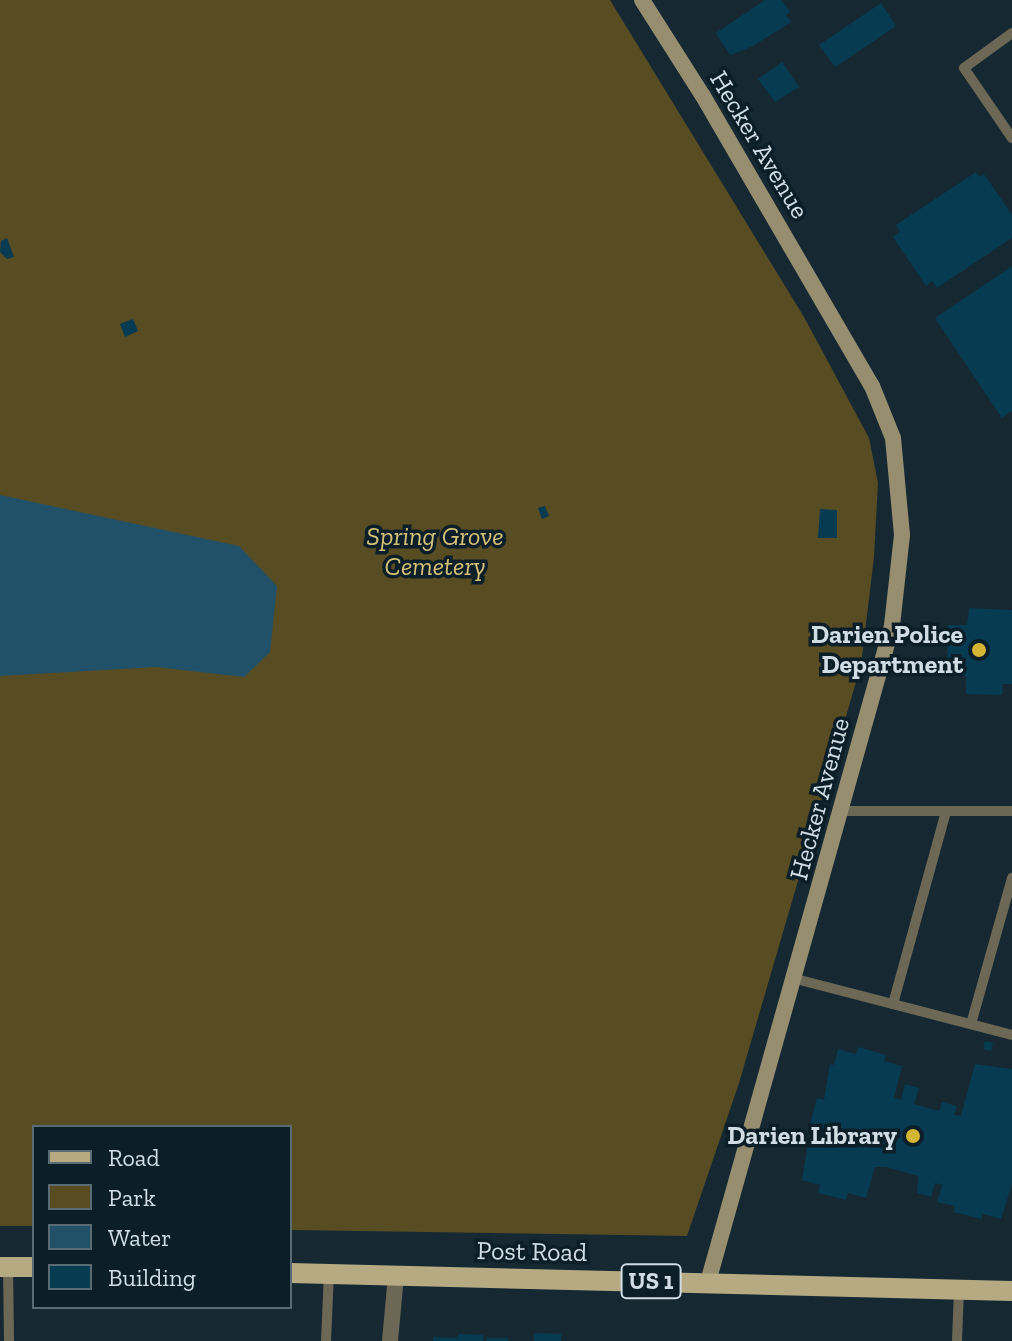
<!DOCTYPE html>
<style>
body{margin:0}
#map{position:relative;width:1012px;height:1341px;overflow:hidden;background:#162933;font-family:"Zilla Slab",serif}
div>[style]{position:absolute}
.green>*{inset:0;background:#584c22}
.water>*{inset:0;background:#215169}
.building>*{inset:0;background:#063b52}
.lane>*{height:10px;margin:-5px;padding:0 5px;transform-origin:5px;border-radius:5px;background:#6d6855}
.street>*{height:16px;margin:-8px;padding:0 8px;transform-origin:8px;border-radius:8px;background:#6d6855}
.secondary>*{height:16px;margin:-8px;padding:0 8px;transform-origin:8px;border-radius:8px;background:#968e6f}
.primary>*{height:20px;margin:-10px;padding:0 10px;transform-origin:10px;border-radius:10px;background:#b5aa82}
.dots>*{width:22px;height:22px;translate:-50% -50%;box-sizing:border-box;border:4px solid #0c1f29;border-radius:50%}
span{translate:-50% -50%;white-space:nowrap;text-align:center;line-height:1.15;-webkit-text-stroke:7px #0c1f29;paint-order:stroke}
.shield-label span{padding:2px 6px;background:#0c1f29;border:2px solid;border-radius:6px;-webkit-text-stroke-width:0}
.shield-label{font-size:24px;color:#d1dde4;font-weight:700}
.street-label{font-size:26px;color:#d1dde4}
.park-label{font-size:26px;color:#d5c177;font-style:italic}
.poi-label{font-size:26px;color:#d1dde4;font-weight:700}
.right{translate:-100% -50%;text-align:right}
.legend{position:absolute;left:32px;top:1125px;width:260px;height:184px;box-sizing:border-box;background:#0c1f29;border:2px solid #5b6b74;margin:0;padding:10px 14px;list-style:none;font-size:24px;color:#d1dde4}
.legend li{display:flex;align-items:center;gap:16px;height:40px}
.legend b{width:40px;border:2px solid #5b6b74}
</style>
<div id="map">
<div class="green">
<i style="clip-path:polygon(0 0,610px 0,804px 317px,869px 438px,878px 483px,874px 557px,861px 665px,739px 1083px,687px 1236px,290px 1230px,290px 1127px,34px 1127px,34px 1226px,0 1226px)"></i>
</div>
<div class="water">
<i style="clip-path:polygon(0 495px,239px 546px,277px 586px,270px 652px,244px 677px,156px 667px,0 676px)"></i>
</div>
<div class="building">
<i style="clip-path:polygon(765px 0,782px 0,790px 12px,786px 15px,791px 22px,751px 47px,730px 55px,716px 33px)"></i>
<i style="clip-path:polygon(881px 3px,896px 26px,835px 67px,819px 45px)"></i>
<i style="clip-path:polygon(782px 62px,799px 87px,775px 102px,758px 79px)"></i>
<i style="clip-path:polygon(976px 172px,979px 177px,984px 174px,1012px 215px,1012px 238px,937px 288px,932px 281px,926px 286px,893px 237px,900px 232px,896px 225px)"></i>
<i style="clip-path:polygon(7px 238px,14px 257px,7px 259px,0 252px,1px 241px)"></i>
<i style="clip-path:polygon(1012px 266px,1012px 411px,1002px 418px,935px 318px)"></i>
<i style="clip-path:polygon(133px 319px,138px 331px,125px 337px,120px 324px)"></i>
<i style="clip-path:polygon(545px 506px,549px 516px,542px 519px,538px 508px)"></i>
<i style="clip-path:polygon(820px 509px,837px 510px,837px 538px,818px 538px)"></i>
<i style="clip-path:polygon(969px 608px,1012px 610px,1012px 684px,1003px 684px,1002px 695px,966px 694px,966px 676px,947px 675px,948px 625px,967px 625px)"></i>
<i style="clip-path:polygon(985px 1041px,993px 1043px,991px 1051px,983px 1049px)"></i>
<i style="clip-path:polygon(858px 1047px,886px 1055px,884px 1061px,902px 1066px,894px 1098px,901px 1100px,905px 1084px,919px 1088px,914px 1104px,939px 1111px,942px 1102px,957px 1106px,954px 1115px,961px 1116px,975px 1064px,1012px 1069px,1012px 1184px,1001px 1219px,983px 1214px,982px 1219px,954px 1212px,955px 1206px,937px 1202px,942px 1185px,935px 1183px,931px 1197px,917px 1193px,918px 1176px,886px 1167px,875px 1167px,866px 1198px,848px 1193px,846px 1200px,818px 1193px,820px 1185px,802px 1180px,808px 1143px,812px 1144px,816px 1129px,809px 1128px,817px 1098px,824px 1100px,830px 1064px,834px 1065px,838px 1049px,856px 1054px)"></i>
<i style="clip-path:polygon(534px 1333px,561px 1334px,561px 1341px,534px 1341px)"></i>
<i style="clip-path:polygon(458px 1334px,483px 1335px,483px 1341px,433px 1341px,433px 1337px,458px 1338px)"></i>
<i style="clip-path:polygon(486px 1338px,508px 1338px,508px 1341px,486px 1341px)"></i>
</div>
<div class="lane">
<i style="left:1012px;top:33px;width:59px;rotate:143.9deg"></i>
<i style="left:964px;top:68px;width:85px;rotate:55.6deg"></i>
<i style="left:841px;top:811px;width:171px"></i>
<i style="left:796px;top:979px;width:223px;rotate:14.5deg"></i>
<i style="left:893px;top:1004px;width:200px;rotate:-74.6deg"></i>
<i style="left:971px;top:1024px;width:152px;rotate:-74.3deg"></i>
<i style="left:8px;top:1267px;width:74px;rotate:89.2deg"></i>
<i style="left:326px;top:1341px;width:68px;rotate:-87.5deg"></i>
<i style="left:957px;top:1341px;width:52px;rotate:-87.8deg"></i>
</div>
<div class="street">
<i style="left:390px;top:1341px;width:66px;rotate:-84.8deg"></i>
</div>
<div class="secondary">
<i style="left:642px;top:0;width:114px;rotate:57.6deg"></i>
<i style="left:703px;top:96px;width:336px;rotate:59.8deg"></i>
<i style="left:872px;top:386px;width:56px;rotate:68deg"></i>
<i style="left:893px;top:438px;width:97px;rotate:84.7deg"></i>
<i style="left:902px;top:535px;width:92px;rotate:96.3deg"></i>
<i style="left:892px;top:626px;width:681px;rotate:105.67deg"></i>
</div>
<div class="primary">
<i style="left:0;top:1267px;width:34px"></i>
<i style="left:290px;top:1273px;width:722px;rotate:1.43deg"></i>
</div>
<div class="dots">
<i style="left:979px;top:650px;background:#d5b535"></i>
<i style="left:913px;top:1136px;background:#d5b535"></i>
</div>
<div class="shield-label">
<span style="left:651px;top:1281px">US 1</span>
</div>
<div class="street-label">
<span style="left:759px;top:145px;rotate:59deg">Hecker Avenue</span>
<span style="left:820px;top:799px;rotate:-75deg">Hecker Avenue</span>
<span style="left:532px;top:1252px;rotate:1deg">Post Road</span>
</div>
<div class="park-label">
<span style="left:435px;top:552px">Spring Grove<br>Cemetery</span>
</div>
<div class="poi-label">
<span class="right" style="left:963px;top:650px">Darien Police<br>Department</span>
<span class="right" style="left:897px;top:1136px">Darien Library</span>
</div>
<ul class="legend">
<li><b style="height:10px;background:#b5aa82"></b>Road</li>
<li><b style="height:22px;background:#584c22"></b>Park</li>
<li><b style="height:22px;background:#215169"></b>Water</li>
<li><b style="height:22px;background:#063b52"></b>Building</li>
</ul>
</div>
